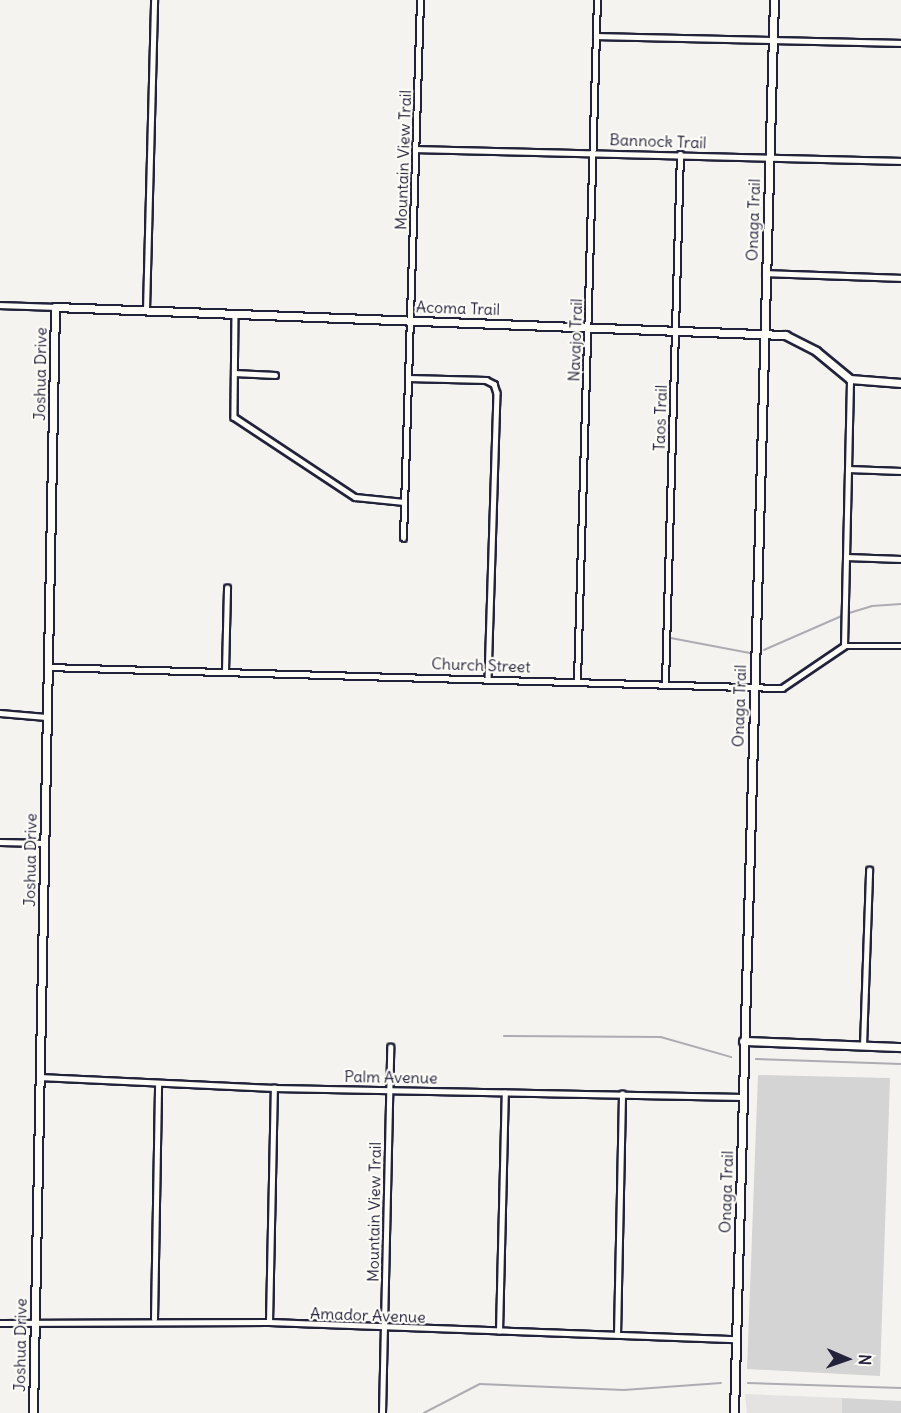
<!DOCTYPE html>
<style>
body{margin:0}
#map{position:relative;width:901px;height:1413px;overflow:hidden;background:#f4f3ef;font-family:Delius,sans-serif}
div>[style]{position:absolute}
.built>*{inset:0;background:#e4e3e2}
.green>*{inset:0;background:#d5d4d5}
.stream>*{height:1.5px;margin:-0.75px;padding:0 0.75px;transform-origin:0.75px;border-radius:0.75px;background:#acacb2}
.roads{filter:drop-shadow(2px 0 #22223b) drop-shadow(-2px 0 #22223b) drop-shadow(0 2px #22223b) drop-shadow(0 -2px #22223b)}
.street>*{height:4.5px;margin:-2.25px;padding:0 2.25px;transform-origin:2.25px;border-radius:2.25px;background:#fdfcf7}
.secondary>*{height:7px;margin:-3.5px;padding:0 3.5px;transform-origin:3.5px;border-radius:3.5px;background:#fdfcf7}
span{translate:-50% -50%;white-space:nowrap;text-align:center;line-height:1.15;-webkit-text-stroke:4.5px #fdfcf7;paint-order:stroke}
.street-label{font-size:16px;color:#22223b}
.north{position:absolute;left:817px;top:1329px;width:60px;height:60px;-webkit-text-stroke:4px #fdfcf7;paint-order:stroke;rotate:92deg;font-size:16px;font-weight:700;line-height:24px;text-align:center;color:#22223b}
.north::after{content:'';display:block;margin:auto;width:21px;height:27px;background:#22223b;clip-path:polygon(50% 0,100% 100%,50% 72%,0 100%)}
</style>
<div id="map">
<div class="built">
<i style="clip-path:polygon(745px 1394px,842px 1398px,842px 1413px,747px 1413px)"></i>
</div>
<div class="green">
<i style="clip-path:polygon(758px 1075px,890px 1078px,880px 1376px,747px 1369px)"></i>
<i style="clip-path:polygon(842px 1398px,901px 1401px,901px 1413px,842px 1413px)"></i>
</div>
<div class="stream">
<i style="left:846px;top:614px;width:27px;rotate:-17deg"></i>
<i style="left:872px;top:606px;width:29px;rotate:-4deg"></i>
<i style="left:671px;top:638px;width:80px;rotate:10.8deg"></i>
<i style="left:764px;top:650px;width:85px;rotate:-23.6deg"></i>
<i style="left:504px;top:1036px;width:157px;rotate:0.4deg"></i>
<i style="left:661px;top:1037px;width:73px;rotate:15.9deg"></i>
<i style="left:756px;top:1059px;width:145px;rotate:2deg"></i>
<i style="left:748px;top:1383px;width:153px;rotate:1.9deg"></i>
<i style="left:424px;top:1413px;width:63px;rotate:-27.4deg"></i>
<i style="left:480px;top:1384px;width:144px;rotate:2.4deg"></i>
<i style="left:624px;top:1390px;width:97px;rotate:-4.1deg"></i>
</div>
<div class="roads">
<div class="street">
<i style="left:596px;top:36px;width:305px;rotate:1.3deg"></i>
<i style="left:415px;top:149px;width:486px;rotate:1.4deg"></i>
<i style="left:765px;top:273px;width:136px;rotate:2.1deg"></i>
<i style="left:0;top:305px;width:55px;rotate:2.1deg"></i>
<i style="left:146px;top:310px;width:310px;rotate:-88.5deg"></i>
<i style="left:235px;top:313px;width:104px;rotate:90.6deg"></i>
<i style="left:234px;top:417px;width:145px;rotate:33.5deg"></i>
<i style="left:355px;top:497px;width:49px;rotate:5.8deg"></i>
<i style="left:234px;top:373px;width:41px;rotate:2.8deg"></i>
<i style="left:408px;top:378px;width:78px;rotate:1.5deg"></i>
<i style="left:486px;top:380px;width:9px;rotate:27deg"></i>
<i style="left:494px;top:384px;width:9px;rotate:72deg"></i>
<i style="left:497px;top:393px;width:284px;rotate:91.8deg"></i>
<i style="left:848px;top:469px;width:53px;rotate:2.2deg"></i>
<i style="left:403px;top:538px;width:538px;rotate:-88.19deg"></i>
<i style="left:846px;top:557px;width:55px;rotate:2.1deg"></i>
<i style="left:844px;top:646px;width:267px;rotate:-88.7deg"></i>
<i style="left:47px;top:667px;width:735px;rotate:1.64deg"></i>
<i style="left:782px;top:688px;width:75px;rotate:-34.1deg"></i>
<i style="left:844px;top:646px;width:57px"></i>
<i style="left:225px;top:671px;width:83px;rotate:-88.6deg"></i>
<i style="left:577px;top:680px;width:680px;rotate:-88.32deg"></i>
<i style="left:665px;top:683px;width:529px;rotate:-88.38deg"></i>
<i style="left:0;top:713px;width:46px;rotate:5deg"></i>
<i style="left:0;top:842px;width:44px;rotate:1.3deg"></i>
<i style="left:863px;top:1046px;width:176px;rotate:-88deg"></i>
<i style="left:39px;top:1077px;width:235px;rotate:2.7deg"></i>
<i style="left:274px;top:1088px;width:468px;rotate:1.1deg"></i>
<i style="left:154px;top:1319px;width:235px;rotate:-89deg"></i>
<i style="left:269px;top:1322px;width:234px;rotate:-88.8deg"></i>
<i style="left:0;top:1323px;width:269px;rotate:-0.2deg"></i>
<i style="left:269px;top:1322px;width:467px;rotate:2.1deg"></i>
<i style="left:499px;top:1331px;width:238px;rotate:-88.6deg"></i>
<i style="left:617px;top:1335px;width:241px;rotate:-88.8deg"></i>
<i style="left:382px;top:1413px;width:366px;rotate:-88.7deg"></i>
</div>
<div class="secondary">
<i style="left:743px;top:1041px;width:158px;rotate:2.2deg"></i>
<i style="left:33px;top:1413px;width:1106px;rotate:-88.86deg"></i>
<i style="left:55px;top:307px;width:731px;rotate:2.2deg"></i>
<i style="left:785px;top:335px;width:35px;rotate:27deg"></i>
<i style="left:816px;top:351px;width:44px;rotate:39.5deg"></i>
<i style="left:850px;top:379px;width:51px;rotate:4.5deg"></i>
<i style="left:734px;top:1413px;width:1414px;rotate:-88.38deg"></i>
</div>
</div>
<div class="street-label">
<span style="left:658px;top:141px;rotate:2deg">Bannock Trail</span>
<span style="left:403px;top:160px;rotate:-88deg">Mountain View Trail</span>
<span style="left:753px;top:220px;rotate:-88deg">Onaga Trail</span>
<span style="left:458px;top:308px;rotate:2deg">Acoma Trail</span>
<span style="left:575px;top:340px;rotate:-88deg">Navajo Trail</span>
<span style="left:40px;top:374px;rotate:-89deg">Joshua Drive</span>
<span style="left:660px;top:418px;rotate:-88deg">Taos Trail</span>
<span style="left:481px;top:665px;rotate:2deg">Church Street</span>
<span style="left:739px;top:706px;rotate:-88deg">Onaga Trail</span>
<span style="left:30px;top:860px;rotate:-89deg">Joshua Drive</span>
<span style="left:391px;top:1077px;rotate:1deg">Palm Avenue</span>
<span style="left:726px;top:1192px;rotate:-88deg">Onaga Trail</span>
<span style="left:374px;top:1212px;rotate:-89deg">Mountain View Trail</span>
<span style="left:368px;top:1315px;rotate:2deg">Amador Avenue</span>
<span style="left:20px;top:1345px;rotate:-89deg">Joshua Drive</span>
</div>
<div class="north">N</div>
</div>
